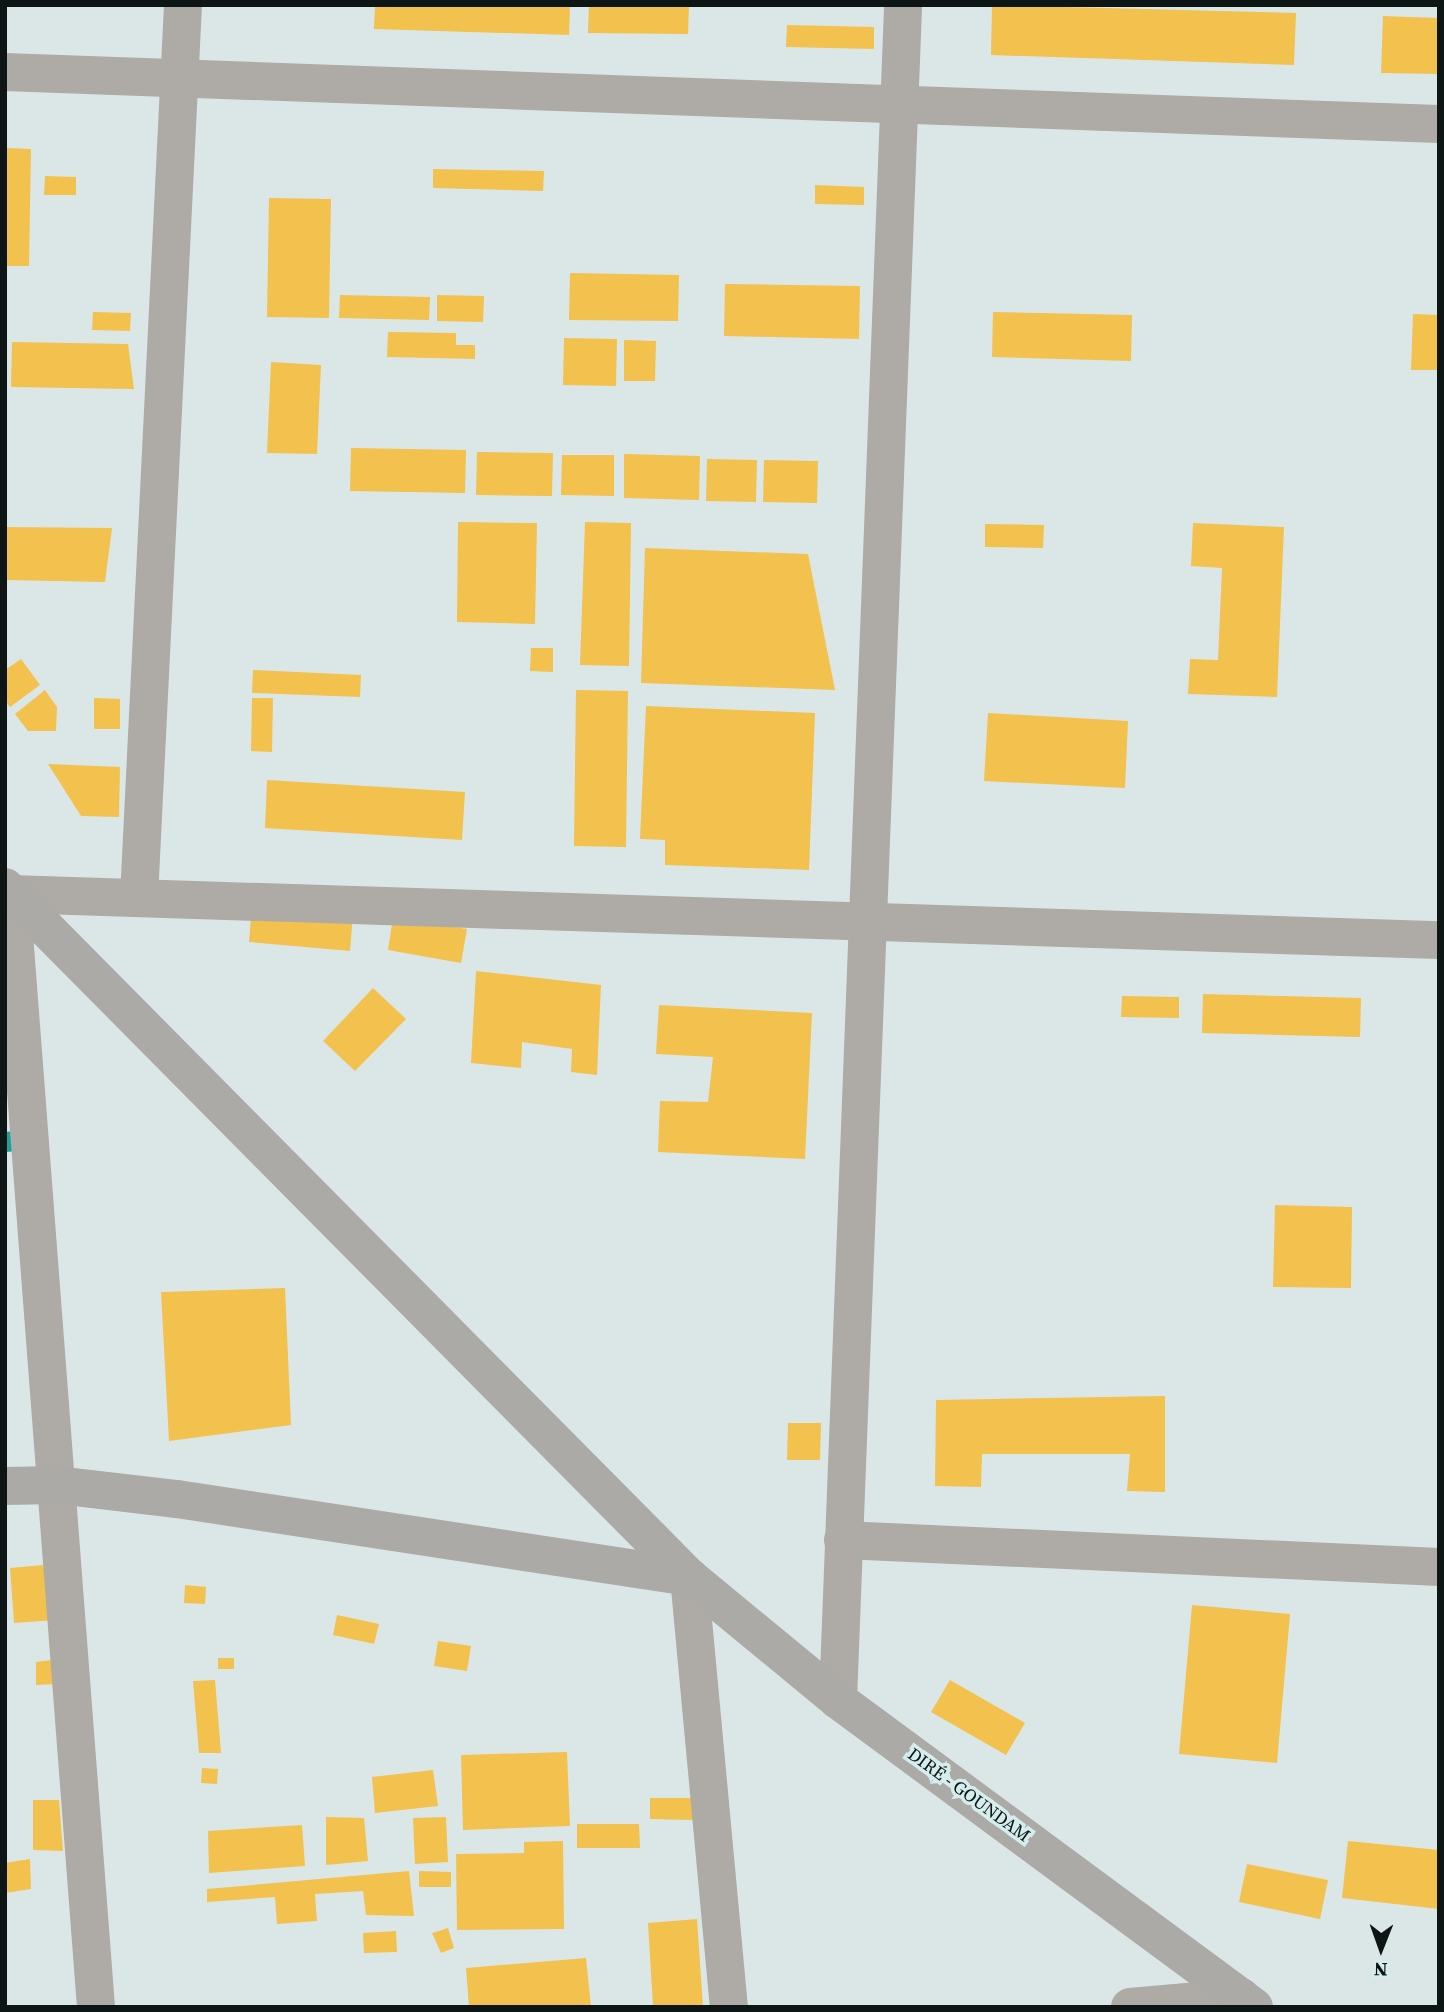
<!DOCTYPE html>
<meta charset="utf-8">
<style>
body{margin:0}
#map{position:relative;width:1444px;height:2012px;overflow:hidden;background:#dbe7e7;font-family:"Source Serif 4",serif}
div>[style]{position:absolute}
.homes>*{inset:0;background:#f2c14e}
.public>*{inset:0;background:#17a398}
.street>*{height:38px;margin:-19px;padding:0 19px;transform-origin:19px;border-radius:19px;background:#aeaba6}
.secondary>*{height:38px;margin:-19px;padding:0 19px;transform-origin:19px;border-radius:19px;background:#abaaa6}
span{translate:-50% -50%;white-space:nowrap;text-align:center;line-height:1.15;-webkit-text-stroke:7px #d5edec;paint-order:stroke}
.street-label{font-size:18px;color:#0d1615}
.frame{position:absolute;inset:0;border:7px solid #0d1615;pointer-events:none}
.north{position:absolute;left:1346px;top:1914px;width:70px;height:70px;-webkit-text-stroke:5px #d5edec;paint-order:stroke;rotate:181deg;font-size:19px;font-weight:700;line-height:28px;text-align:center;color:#0d1615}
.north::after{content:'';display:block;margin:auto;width:24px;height:32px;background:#0d1615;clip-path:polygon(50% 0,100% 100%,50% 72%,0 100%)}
</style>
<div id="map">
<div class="homes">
<i style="clip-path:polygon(375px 5px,570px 5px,569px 35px,374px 29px)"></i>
<i style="clip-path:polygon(589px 5px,689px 5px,688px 34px,588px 33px)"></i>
<i style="clip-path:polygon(992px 5px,1296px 13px,1294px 65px,991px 55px)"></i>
<i style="clip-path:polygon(1383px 16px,1439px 18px,1439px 74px,1381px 73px)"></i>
<i style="clip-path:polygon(787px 25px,874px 27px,874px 49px,786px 47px)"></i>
<i style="clip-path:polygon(5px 148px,31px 149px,29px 266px,5px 266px)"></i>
<i style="clip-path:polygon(433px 169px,544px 171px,543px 191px,433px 188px)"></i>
<i style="clip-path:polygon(45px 176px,76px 177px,76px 195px,44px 195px)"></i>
<i style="clip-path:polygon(815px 185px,864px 187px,864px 205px,815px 204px)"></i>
<i style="clip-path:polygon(269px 198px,331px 199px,329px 318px,267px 317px)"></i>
<i style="clip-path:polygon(570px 273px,679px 275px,678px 321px,569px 320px)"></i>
<i style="clip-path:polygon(725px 284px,860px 286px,859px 339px,724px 336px)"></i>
<i style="clip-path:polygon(340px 295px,430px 297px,429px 320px,339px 318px)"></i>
<i style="clip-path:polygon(437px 295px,484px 296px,483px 322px,437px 321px)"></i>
<i style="clip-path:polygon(93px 312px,131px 313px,130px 331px,92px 330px)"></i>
<i style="clip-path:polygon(993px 312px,1132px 315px,1131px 361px,992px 357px)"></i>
<i style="clip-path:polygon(1413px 314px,1439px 315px,1439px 370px,1411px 370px)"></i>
<i style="clip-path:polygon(388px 332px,456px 333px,456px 345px,475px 345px,475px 359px,387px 357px)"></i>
<i style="clip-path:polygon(564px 338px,617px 339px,616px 386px,563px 385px)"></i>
<i style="clip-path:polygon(624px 340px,656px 341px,655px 381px,624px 381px)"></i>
<i style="clip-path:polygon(12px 342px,128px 344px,134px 389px,11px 387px)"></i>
<i style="clip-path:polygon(271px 362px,321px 365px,317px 454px,267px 453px)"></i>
<i style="clip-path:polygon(351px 448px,466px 450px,465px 493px,350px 491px)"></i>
<i style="clip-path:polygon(477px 452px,553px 453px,552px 496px,476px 495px)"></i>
<i style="clip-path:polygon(624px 454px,700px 456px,699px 500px,624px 498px)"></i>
<i style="clip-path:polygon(562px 455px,614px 455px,614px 496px,561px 495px)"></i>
<i style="clip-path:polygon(707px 459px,757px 460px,756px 502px,706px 501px)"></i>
<i style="clip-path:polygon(764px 460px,818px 461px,817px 503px,763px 502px)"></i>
<i style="clip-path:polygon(458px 522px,537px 523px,535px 624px,457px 622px)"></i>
<i style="clip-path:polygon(585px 522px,631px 523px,629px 666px,580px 665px)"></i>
<i style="clip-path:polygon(1193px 523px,1284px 527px,1277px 697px,1188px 694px,1190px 659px,1218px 660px,1222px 568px,1191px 566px)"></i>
<i style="clip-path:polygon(985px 524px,1044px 525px,1043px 548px,985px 547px)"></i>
<i style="clip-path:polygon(5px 527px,112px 528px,105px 582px,5px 580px)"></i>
<i style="clip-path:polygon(645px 548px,808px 554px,835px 690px,641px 683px)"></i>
<i style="clip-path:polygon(531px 648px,553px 648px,553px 672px,530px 671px)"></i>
<i style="clip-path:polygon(21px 659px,40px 685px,10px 707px,5px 700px,5px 670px)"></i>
<i style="clip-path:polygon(253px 670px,361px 675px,360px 697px,252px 693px)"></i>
<i style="clip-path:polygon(45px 690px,57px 707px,56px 731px,28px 731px,15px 714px)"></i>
<i style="clip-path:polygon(576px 690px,628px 691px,626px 847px,574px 846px)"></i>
<i style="clip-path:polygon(94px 698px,120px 699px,120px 729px,94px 729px)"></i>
<i style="clip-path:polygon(252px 698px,273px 698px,272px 752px,251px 751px)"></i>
<i style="clip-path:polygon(646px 706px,815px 713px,809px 870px,665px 865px,665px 840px,640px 839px)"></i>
<i style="clip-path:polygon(988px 713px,1128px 721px,1125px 788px,984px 781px)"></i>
<i style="clip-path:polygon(48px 764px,120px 767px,119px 817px,81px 816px)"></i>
<i style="clip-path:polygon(267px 780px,465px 792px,462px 840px,265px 828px)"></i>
<i style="clip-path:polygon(252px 905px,353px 913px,350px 951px,249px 942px)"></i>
<i style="clip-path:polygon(393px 917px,467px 929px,461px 963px,388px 950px)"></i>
<i style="clip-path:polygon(476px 971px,601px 985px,597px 1075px,571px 1072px,572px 1049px,522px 1042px,521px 1068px,471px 1063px)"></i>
<i style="clip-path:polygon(373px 988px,406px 1019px,355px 1071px,323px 1041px)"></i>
<i style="clip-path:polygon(1203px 994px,1361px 998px,1360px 1037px,1202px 1033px)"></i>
<i style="clip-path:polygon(1122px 996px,1179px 997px,1179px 1018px,1121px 1017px)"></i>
<i style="clip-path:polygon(659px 1005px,812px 1013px,805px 1159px,658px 1152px,660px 1101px,708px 1102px,713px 1057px,656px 1054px)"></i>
<i style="clip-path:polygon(1275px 1205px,1352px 1207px,1351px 1288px,1273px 1287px)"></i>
<i style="clip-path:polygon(285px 1288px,291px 1425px,169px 1441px,161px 1292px)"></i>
<i style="clip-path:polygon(1165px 1396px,1165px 1492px,1127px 1491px,1130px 1454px,982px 1454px,981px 1487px,935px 1486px,936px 1400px)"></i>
<i style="clip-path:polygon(788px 1423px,821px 1423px,820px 1460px,787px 1460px)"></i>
<i style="clip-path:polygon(43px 1565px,55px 1620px,14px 1623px,10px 1568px)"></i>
<i style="clip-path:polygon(185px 1585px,206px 1587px,205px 1604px,184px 1603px)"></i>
<i style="clip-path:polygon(1192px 1605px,1290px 1614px,1277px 1763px,1179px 1754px)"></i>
<i style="clip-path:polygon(337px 1615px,379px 1624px,374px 1644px,333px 1635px)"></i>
<i style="clip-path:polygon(438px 1641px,471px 1646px,467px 1671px,434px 1666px)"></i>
<i style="clip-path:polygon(218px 1658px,234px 1658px,234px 1669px,218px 1669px)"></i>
<i style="clip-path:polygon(52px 1660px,57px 1684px,36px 1685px,36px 1662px)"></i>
<i style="clip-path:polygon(215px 1680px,221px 1753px,199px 1753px,193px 1681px)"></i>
<i style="clip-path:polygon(950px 1680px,1025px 1723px,1006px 1755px,931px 1712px)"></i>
<i style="clip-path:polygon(567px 1752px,570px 1826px,463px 1830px,461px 1755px)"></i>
<i style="clip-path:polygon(202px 1768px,218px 1769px,217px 1784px,201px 1783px)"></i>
<i style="clip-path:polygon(433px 1770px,438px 1806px,375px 1813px,372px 1777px)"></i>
<i style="clip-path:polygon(650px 1798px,694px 1798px,693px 1820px,650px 1819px)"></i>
<i style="clip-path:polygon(33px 1800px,59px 1800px,63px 1851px,33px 1850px)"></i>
<i style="clip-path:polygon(326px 1817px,364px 1818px,368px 1861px,326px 1865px)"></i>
<i style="clip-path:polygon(446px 1817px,448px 1862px,415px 1864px,413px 1818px)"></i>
<i style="clip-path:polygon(577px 1824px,639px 1824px,640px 1848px,577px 1848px)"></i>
<i style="clip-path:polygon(302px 1825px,305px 1866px,209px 1873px,208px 1831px)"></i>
<i style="clip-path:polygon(563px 1841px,564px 1929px,457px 1930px,456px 1854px,524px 1853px,524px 1842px)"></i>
<i style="clip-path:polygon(1348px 1841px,1439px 1850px,1439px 1909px,1342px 1898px)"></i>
<i style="clip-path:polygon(30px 1859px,31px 1889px,5px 1893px,5px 1863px)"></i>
<i style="clip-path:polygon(1247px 1864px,1328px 1880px,1320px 1919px,1239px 1902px)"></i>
<i style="clip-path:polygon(409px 1871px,414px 1916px,366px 1915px,363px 1891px,315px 1894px,317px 1921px,277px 1924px,275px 1897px,207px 1902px,207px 1889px)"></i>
<i style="clip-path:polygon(419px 1871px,451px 1872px,451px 1887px,419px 1887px)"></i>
<i style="clip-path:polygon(697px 1919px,703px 2007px,653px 2007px,648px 1923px)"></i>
<i style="clip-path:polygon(448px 1928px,454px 1948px,441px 1953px,432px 1933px)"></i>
<i style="clip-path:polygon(396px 1931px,397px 1952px,364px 1953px,363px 1933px)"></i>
<i style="clip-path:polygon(586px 1958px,591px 2007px,469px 2007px,466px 1968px)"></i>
</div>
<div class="public">
<i style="clip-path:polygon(14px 1131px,19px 1151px,5px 1152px,5px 1132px)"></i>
</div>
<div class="street">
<i style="left:5px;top:72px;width:1435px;rotate:2.08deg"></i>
<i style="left:139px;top:898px;width:894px;rotate:-87.18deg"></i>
<i style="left:843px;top:1540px;width:597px;rotate:2.59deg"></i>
<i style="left:689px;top:1577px;width:432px;rotate:84.7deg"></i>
<i style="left:838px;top:1700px;width:1696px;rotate:-87.8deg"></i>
<i style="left:96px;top:2007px;width:1116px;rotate:-94.37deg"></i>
<i style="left:11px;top:894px;width:1429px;rotate:1.85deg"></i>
<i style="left:1130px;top:2007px;width:111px;rotate:-5.1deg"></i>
<i style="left:1241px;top:1997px;width:10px;rotate:90deg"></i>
</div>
<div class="secondary">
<i style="left:5px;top:887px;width:972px;rotate:45.25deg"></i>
<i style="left:689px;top:1577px;width:193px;rotate:39.5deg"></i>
<i style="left:838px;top:1700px;width:517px;rotate:36.43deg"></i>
<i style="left:5px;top:1486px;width:52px;rotate:-1.1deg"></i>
<i style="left:57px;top:1485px;width:121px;rotate:6.7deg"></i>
<i style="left:177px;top:1499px;width:518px;rotate:8.66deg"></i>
</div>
<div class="street-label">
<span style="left:969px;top:1795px;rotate:36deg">DIRÉ - GOUNDAM</span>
</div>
<div class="frame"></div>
<div class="north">N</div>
</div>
